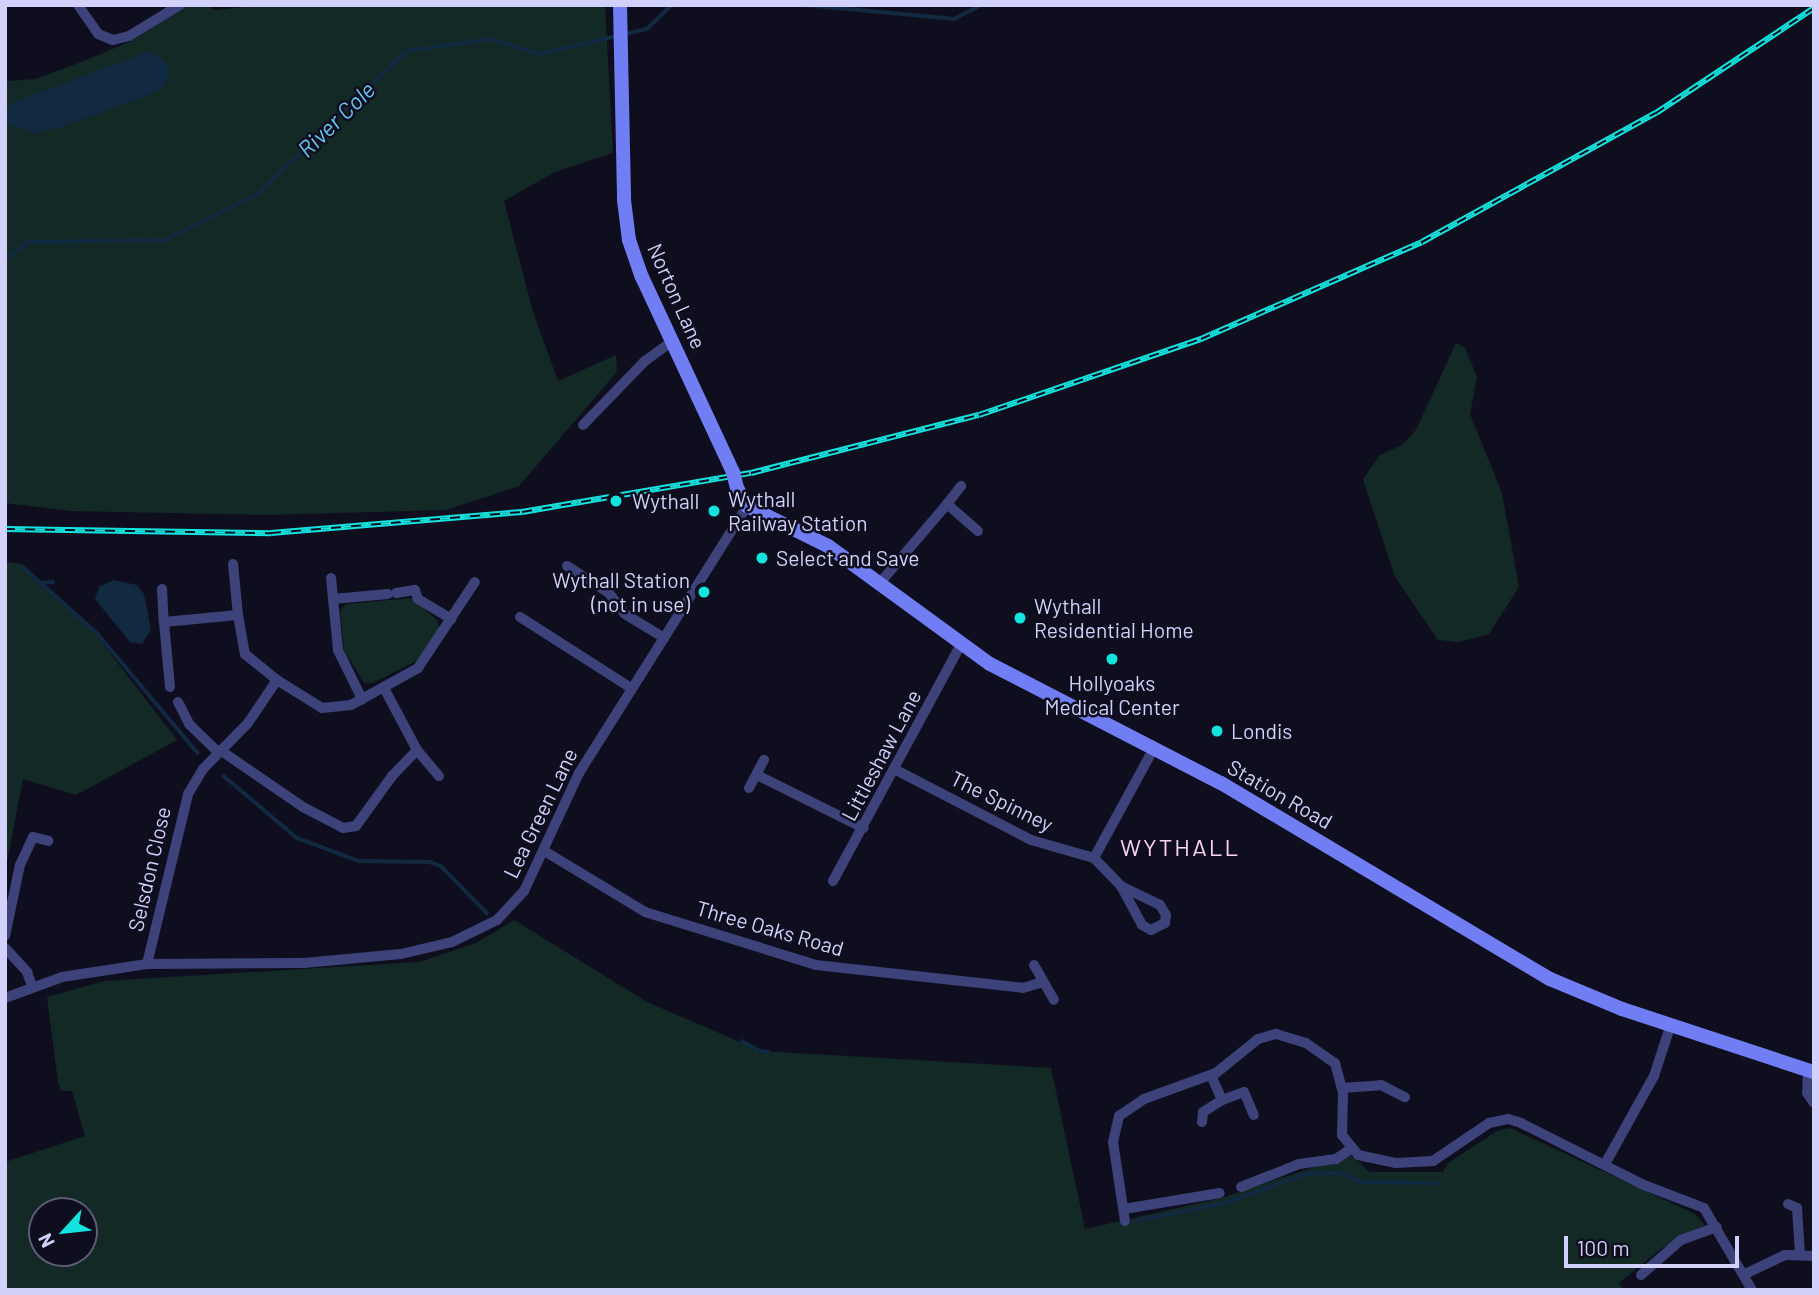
<!DOCTYPE html>
<style>
body{margin:0}
#map{position:relative;width:1819px;height:1295px;overflow:hidden;background:#0f0e1f;font-family:Barlow,sans-serif}
div>[style]{position:absolute}
.green>*{inset:0;background:#122925}
.water>*{inset:0;background:#112941}
.stream>*{height:3.5px;margin:-1.75px;padding:0 1.75px;transform-origin:1.75px;border-radius:1.75px;background:#112941}
.street>*{height:10px;margin:-5px;padding:0 5px;transform-origin:5px;border-radius:5px;background:#3d437a}
.secondary>*{height:14px;margin:-7px;padding:0 7px;transform-origin:7px;border-radius:7px;background:#707df3}
.rail>*{height:6px;margin-top:-3px;transform-origin:0;background:repeating-linear-gradient(90deg,#0f0e1f 0 10px,#13e4df 0 20px);box-sizing:border-box;border-block:2px solid #13e4df}
.secondary-bridge>*{height:14px;margin:-7px;padding:0 7px;transform-origin:7px;border-radius:7px;background:#707df3}
.dots>*{width:19px;height:19px;translate:-50% -50%;box-sizing:border-box;border:4px solid #0f0e1f;border-radius:50%}
span{translate:-50% -50%;white-space:nowrap;text-align:center;line-height:1.15;-webkit-text-stroke:5px #0f0e1f;paint-order:stroke}
.street-label{font-size:21px;color:#d1d1fb}
.poi-label{font-size:21px;color:#d1d1fb}
.left{translate:0 -50%;text-align:left}
.right{translate:-100% -50%;text-align:right}
.water-label{font-size:23px;color:#67c4f2;font-style:italic}
.quarter-label{font-size:24px;color:#fbd2f2;letter-spacing:2px}
.frame{position:absolute;inset:0;border:7px solid #d1d1fb;pointer-events:none}
.north{position:absolute;left:28px;top:1197px;width:70px;height:70px;box-sizing:border-box;background:#0f0e1f;border:2px solid #5d5c77;border-radius:50%;rotate:243deg;font-size:19px;font-weight:700;line-height:28px;text-align:center;color:#d1d1fb}
.north::after{content:'';display:block;margin:auto;width:24px;height:32px;background:#13e4df;clip-path:polygon(50% 0,100% 100%,50% 72%,0 100%)}
.scale{position:absolute;left:1564px;top:1236px;width:175px;height:32px;box-sizing:border-box;border:4px solid #d1d1fb;border-top:0;padding-left:9px;font-size:21px;line-height:24px;white-space:nowrap;color:#d1d1fb;-webkit-text-stroke:5px #0f0e1f;paint-order:stroke}
</style>
<div id="map">
<div class="green">
<i style="clip-path:polygon(189px 5px,209px 5px,214px 10px,267px 5px,605px 5px,613px 153px,555px 172px,504px 201px,533px 312px,558px 381px,616px 355px,617px 372px,519px 486px,446px 510px,263px 515px,71px 511px,5px 503px,5px 81px,36px 79px,89px 59px,131px 41px)"></i>
<i style="clip-path:polygon(1456px 343px,1465px 348px,1477px 377px,1470px 414px,1502px 493px,1519px 587px,1489px 634px,1459px 642px,1438px 640px,1395px 577px,1363px 479px,1380px 455px,1402px 445px,1416px 430px)"></i>
<i style="clip-path:polygon(5px 562px,21px 564px,97px 636px,177px 740px,76px 795px,23px 779px,5px 872px)"></i>
<i style="clip-path:polygon(412px 598px,437px 620px,439px 628px,418px 660px,373px 683px,364px 683px,344px 650px,340px 610px,347px 604px)"></i>
<i style="clip-path:polygon(evenodd,514px 920px,647px 1002px,761px 1051px,1051px 1068px,1085px 1229px,1221px 1198px,1350px 1155px,1370px 1172px,1443px 1172px,1448px 1163px,1497px 1131px,1510px 1128px,1695px 1214px,1705px 1225px,1662px 1248px,1619px 1283px,1624px 1290px,5px 1290px,5px 1162px,85px 1136px,72px 1091px,61px 1091px,58px 1082px,47px 997px,104px 981px,419px 962px,476px 943px,514px 920px,42px 1211px,84px 1211px,84px 1253px,42px 1253px,42px 1211px)"></i>
</div>
<div class="water">
<i style="clip-path:polygon(147px 52px,156px 54px,169px 67px,166px 84px,154px 93px,62px 127px,33px 133px,6px 123px,5px 113px,12px 103px)"></i>
<i style="clip-path:polygon(113px 580px,137px 585px,144px 594px,151px 630px,142px 644px,130px 642px,95px 599px,99px 587px)"></i>
</div>
<div class="stream">
<i style="left:806px;top:5px;width:149px;rotate:5.4deg"></i>
<i style="left:954px;top:19px;width:30px;rotate:-27deg"></i>
<i style="left:625px;top:34px;width:23px;rotate:-13deg"></i>
<i style="left:647px;top:29px;width:35px;rotate:-44deg"></i>
<i style="left:5px;top:259px;width:29px;rotate:-36deg"></i>
<i style="left:28px;top:242px;width:137px;rotate:-0.8deg"></i>
<i style="left:165px;top:240px;width:102px;rotate:-26.1deg"></i>
<i style="left:257px;top:195px;width:208px;rotate:-43.8deg"></i>
<i style="left:407px;top:51px;width:84px;rotate:-8.2deg"></i>
<i style="left:490px;top:39px;width:52px;rotate:16.7deg"></i>
<i style="left:540px;top:54px;width:79px;rotate:-13.2deg"></i>
<i style="left:23px;top:567px;width:101px;rotate:41.8deg"></i>
<i style="left:98px;top:634px;width:155px;rotate:50deg"></i>
<i style="left:41px;top:583px;width:12px;rotate:-5deg"></i>
<i style="left:224px;top:776px;width:96px;rotate:40.3deg"></i>
<i style="left:297px;top:838px;width:66px;rotate:20.4deg"></i>
<i style="left:359px;top:861px;width:71px;rotate:0.8deg"></i>
<i style="left:430px;top:862px;width:12px;rotate:20deg"></i>
<i style="left:441px;top:866px;width:66px;rotate:45.6deg"></i>
<i style="left:742px;top:1041px;width:18px;rotate:29deg"></i>
<i style="left:761px;top:1051px;width:8px;rotate:7deg"></i>
<i style="left:1137px;top:1221px;width:94px;rotate:-11.7deg"></i>
<i style="left:1229px;top:1202px;width:82px;rotate:-20deg"></i>
<i style="left:1306px;top:1174px;width:34px;rotate:-2deg"></i>
<i style="left:1340px;top:1173px;width:24px;rotate:22deg"></i>
<i style="left:1362px;top:1182px;width:75px;rotate:0.8deg"></i>
</div>
<div class="street">
<i style="left:78px;top:5px;width:35px;rotate:55deg"></i>
<i style="left:98px;top:34px;width:16px;rotate:22deg"></i>
<i style="left:113px;top:40px;width:16px;rotate:-14deg"></i>
<i style="left:129px;top:36px;width:60px;rotate:-31.3deg"></i>
<i style="left:583px;top:425px;width:89px;rotate:-45.9deg"></i>
<i style="left:645px;top:361px;width:34px;rotate:-36deg"></i>
<i style="left:947px;top:504px;width:23px;rotate:-52deg"></i>
<i style="left:233px;top:564px;width:51px;rotate:84.4deg"></i>
<i style="left:567px;top:566px;width:50px;rotate:32.7deg"></i>
<i style="left:609px;top:593px;width:26px;rotate:53deg"></i>
<i style="left:625px;top:614px;width:46px;rotate:31.6deg"></i>
<i style="left:331px;top:578px;width:72px;rotate:84.4deg"></i>
<i style="left:338px;top:650px;width:55px;rotate:63.9deg"></i>
<i style="left:879px;top:584px;width:105px;rotate:-49.6deg"></i>
<i style="left:947px;top:504px;width:41px;rotate:41.1deg"></i>
<i style="left:162px;top:589px;width:33px;rotate:87deg"></i>
<i style="left:396px;top:593px;width:19px;rotate:-9deg"></i>
<i style="left:415px;top:590px;width:9px;rotate:72deg"></i>
<i style="left:418px;top:599px;width:39px;rotate:31deg"></i>
<i style="left:333px;top:599px;width:55px;rotate:-5.2deg"></i>
<i style="left:520px;top:617px;width:132px;rotate:32.6deg"></i>
<i style="left:170px;top:687px;width:65px;rotate:-95.3deg"></i>
<i style="left:164px;top:622px;width:74px;rotate:-5.4deg"></i>
<i style="left:238px;top:615px;width:40px;rotate:80deg"></i>
<i style="left:245px;top:654px;width:41px;rotate:39.1deg"></i>
<i style="left:178px;top:702px;width:25px;rotate:63deg"></i>
<i style="left:189px;top:724px;width:40px;rotate:44deg"></i>
<i style="left:220px;top:750px;width:101px;rotate:34.5deg"></i>
<i style="left:303px;top:807px;width:45px;rotate:27.7deg"></i>
<i style="left:343px;top:828px;width:13px;rotate:-9deg"></i>
<i style="left:356px;top:826px;width:62px;rotate:-54.2deg"></i>
<i style="left:392px;top:776px;width:36px;rotate:-46deg"></i>
<i style="left:417px;top:750px;width:70px;rotate:-118deg"></i>
<i style="left:417px;top:750px;width:34px;rotate:50deg"></i>
<i style="left:896px;top:770px;width:152px;rotate:27.4deg"></i>
<i style="left:1031px;top:840px;width:66px;rotate:15.9deg"></i>
<i style="left:1094px;top:858px;width:123px;rotate:-61.4deg"></i>
<i style="left:757px;top:775px;width:119px;rotate:26.4deg"></i>
<i style="left:749px;top:788px;width:32px;rotate:-62deg"></i>
<i style="left:546px;top:852px;width:116px;rotate:31.2deg"></i>
<i style="left:645px;top:912px;width:179px;rotate:17.2deg"></i>
<i style="left:816px;top:965px;width:208px;rotate:6.3deg"></i>
<i style="left:1023px;top:988px;width:21px;rotate:-17deg"></i>
<i style="left:1094px;top:858px;width:39px;rotate:46deg"></i>
<i style="left:1121px;top:886px;width:44px;rotate:61.7deg"></i>
<i style="left:1142px;top:925px;width:10px;rotate:29deg"></i>
<i style="left:1151px;top:930px;width:16px;rotate:-27deg"></i>
<i style="left:1165px;top:923px;width:8px;rotate:-83deg"></i>
<i style="left:1166px;top:915px;width:12px;rotate:-121deg"></i>
<i style="left:1160px;top:905px;width:43px;rotate:-154deg"></i>
<i style="left:833px;top:881px;width:267px;rotate:-61.6deg"></i>
<i style="left:5px;top:936px;width:73px;rotate:-78.1deg"></i>
<i style="left:20px;top:865px;width:31px;rotate:-65deg"></i>
<i style="left:33px;top:837px;width:16px;rotate:14deg"></i>
<i style="left:5px;top:948px;width:33px;rotate:47deg"></i>
<i style="left:27px;top:972px;width:15px;rotate:70deg"></i>
<i style="left:147px;top:964px;width:175px;rotate:-76.4deg"></i>
<i style="left:188px;top:794px;width:29px;rotate:-59deg"></i>
<i style="left:203px;top:769px;width:64px;rotate:-45.6deg"></i>
<i style="left:248px;top:723px;width:52px;rotate:-56deg"></i>
<i style="left:277px;top:680px;width:53px;rotate:31.9deg"></i>
<i style="left:322px;top:708px;width:29px;rotate:-6deg"></i>
<i style="left:351px;top:705px;width:77px;rotate:-28.9deg"></i>
<i style="left:418px;top:668px;width:103px;rotate:-56.5deg"></i>
<i style="left:1034px;top:965px;width:40px;rotate:60.3deg"></i>
<i style="left:5px;top:998px;width:61px;rotate:-20.2deg"></i>
<i style="left:62px;top:977px;width:86px;rotate:-8.7deg"></i>
<i style="left:147px;top:964px;width:157px;rotate:-0.4deg"></i>
<i style="left:304px;top:963px;width:97px;rotate:-5.3deg"></i>
<i style="left:401px;top:954px;width:52px;rotate:-13.2deg"></i>
<i style="left:452px;top:942px;width:50px;rotate:-26.1deg"></i>
<i style="left:497px;top:920px;width:40px;rotate:-47deg"></i>
<i style="left:524px;top:891px;width:130px;rotate:-65deg"></i>
<i style="left:579px;top:773px;width:315px;rotate:-57.8deg"></i>
<i style="left:1808px;top:1070px;width:23px;rotate:92deg"></i>
<i style="left:1807px;top:1093px;width:12px;rotate:55deg"></i>
<i style="left:1342px;top:1088px;width:39px;rotate:-4deg"></i>
<i style="left:1381px;top:1085px;width:27px;rotate:27deg"></i>
<i style="left:1222px;top:1100px;width:23px;rotate:-20deg"></i>
<i style="left:1244px;top:1092px;width:25px;rotate:67deg"></i>
<i style="left:1202px;top:1122px;width:10px;rotate:-84deg"></i>
<i style="left:1203px;top:1112px;width:22px;rotate:-32deg"></i>
<i style="left:1222px;top:1100px;width:27px;rotate:-114deg"></i>
<i style="left:1605px;top:1164px;width:101px;rotate:-60.9deg"></i>
<i style="left:1654px;top:1076px;width:55px;rotate:-71.9deg"></i>
<i style="left:1241px;top:1187px;width:62px;rotate:-21.6deg"></i>
<i style="left:1299px;top:1164px;width:37px;rotate:-8deg"></i>
<i style="left:1336px;top:1159px;width:18px;rotate:-34deg"></i>
<i style="left:1788px;top:1204px;width:10px;rotate:24deg"></i>
<i style="left:1797px;top:1208px;width:46px;rotate:86.3deg"></i>
<i style="left:1124px;top:1209px;width:97px;rotate:-9.5deg"></i>
<i style="left:1125px;top:1221px;width:80px;rotate:-98.6deg"></i>
<i style="left:1113px;top:1142px;width:27px;rotate:-77deg"></i>
<i style="left:1119px;top:1116px;width:30px;rotate:-34deg"></i>
<i style="left:1144px;top:1099px;width:77px;rotate:-19.9deg"></i>
<i style="left:1216px;top:1073px;width:54px;rotate:-39deg"></i>
<i style="left:1258px;top:1039px;width:19px;rotate:-16deg"></i>
<i style="left:1276px;top:1034px;width:31px;rotate:17deg"></i>
<i style="left:1306px;top:1043px;width:35px;rotate:35deg"></i>
<i style="left:1335px;top:1063px;width:30px;rotate:75deg"></i>
<i style="left:1343px;top:1092px;width:43px;rotate:91.3deg"></i>
<i style="left:1342px;top:1135px;width:26px;rotate:51deg"></i>
<i style="left:1358px;top:1155px;width:39px;rotate:12deg"></i>
<i style="left:1396px;top:1163px;width:37px;rotate:-3deg"></i>
<i style="left:1433px;top:1161px;width:68px;rotate:-34.2deg"></i>
<i style="left:1489px;top:1123px;width:19px;rotate:-12deg"></i>
<i style="left:1508px;top:1119px;width:14px;rotate:17deg"></i>
<i style="left:1521px;top:1123px;width:138px;rotate:26.8deg"></i>
<i style="left:1644px;top:1185px;width:64px;rotate:21deg"></i>
<i style="left:1704px;top:1208px;width:95px;rotate:59.7deg"></i>
<i style="left:1745px;top:1274px;width:44px;rotate:-25.4deg"></i>
<i style="left:1785px;top:1255px;width:29px;rotate:2deg"></i>
<i style="left:1641px;top:1275px;width:53px;rotate:-41.2deg"></i>
<i style="left:1681px;top:1240px;width:38px;rotate:-20deg"></i>
</div>
<div class="secondary">
<i style="left:620px;top:5px;width:195px;rotate:88.8deg"></i>
<i style="left:624px;top:200px;width:40px;rotate:82.9deg"></i>
<i style="left:629px;top:240px;width:39px;rotate:71deg"></i>
<i style="left:642px;top:277px;width:215px;rotate:65deg"></i>
<i style="left:737px;top:488px;width:21px;rotate:61deg"></i>
<i style="left:747px;top:506px;width:90px;rotate:26.3deg"></i>
<i style="left:828px;top:546px;width:200px;rotate:36.1deg"></i>
<i style="left:990px;top:664px;width:260px;rotate:27.3deg"></i>
<i style="left:1221px;top:783px;width:383px;rotate:30.8deg"></i>
<i style="left:1550px;top:979px;width:78px;rotate:22.6deg"></i>
<i style="left:1622px;top:1009px;width:202px;rotate:18.2deg"></i>
</div>
<div class="rail">
<i style="left:5px;top:529px;width:266px;rotate:0.9deg"></i>
<i style="left:271px;top:533px;width:252px;rotate:-4.8deg"></i>
<i style="left:522px;top:512px;width:232px;rotate:-9.7deg"></i>
<i style="left:751px;top:473px;width:235px;rotate:-14.3deg"></i>
<i style="left:979px;top:415px;width:235px;rotate:-18.9deg"></i>
<i style="left:1201px;top:339px;width:241px;rotate:-23.7deg"></i>
<i style="left:1422px;top:242px;width:267px;rotate:-28.9deg"></i>
<i style="left:1656px;top:113px;width:190px;rotate:-33.6deg"></i>
</div>
<div class="secondary-bridge">
<i style="left:733px;top:472px;width:16px;rotate:76deg"></i>
</div>
<div class="dots">
<i style="left:616px;top:501px;background:#13e4df"></i>
<i style="left:714px;top:511px;background:#13e4df"></i>
<i style="left:762px;top:558px;background:#13e4df"></i>
<i style="left:704px;top:592px;background:#13e4df"></i>
<i style="left:1020px;top:618px;background:#13e4df"></i>
<i style="left:1112px;top:659px;background:#13e4df"></i>
<i style="left:1217px;top:731px;background:#13e4df"></i>
</div>
<div class="street-label">
<span style="left:677px;top:296px;rotate:66deg">Norton Lane</span>
<span style="left:881px;top:755px;rotate:-62deg">Littleshaw Lane</span>
<span style="left:1280px;top:794px;rotate:30deg">Station Road</span>
<span style="left:1002px;top:801px;rotate:26deg">The Spinney</span>
<span style="left:540px;top:813px;rotate:-64deg">Lea Green Lane</span>
<span style="left:149px;top:869px;rotate:-77deg">Selsdon Close</span>
<span style="left:770px;top:928px;rotate:16deg">Three Oaks Road</span>
</div>
<div class="poi-label">
<span class="left" style="left:728px;top:511px">Wythall<br>Railway Station</span>
<span class="left" style="left:632px;top:501px">Wythall</span>
<span class="left" style="left:776px;top:558px">Select and Save</span>
<span class="right" style="left:690px;top:592px">Wythall Station<br>(not in use)</span>
<span class="left" style="left:1034px;top:618px">Wythall<br>Residential Home</span>
<span style="left:1112px;top:695px">Hollyoaks<br>Medical Center</span>
<span class="left" style="left:1231px;top:731px">Londis</span>
</div>
<div class="water-label">
<span style="left:336px;top:119px;rotate:-44deg">River Cole</span>
</div>
<div class="quarter-label">
<span style="left:1180px;top:847px">WYTHALL</span>
</div>
<div class="frame"></div>
<div class="north">N</div>
<div class="scale">100 m</div>
</div>
